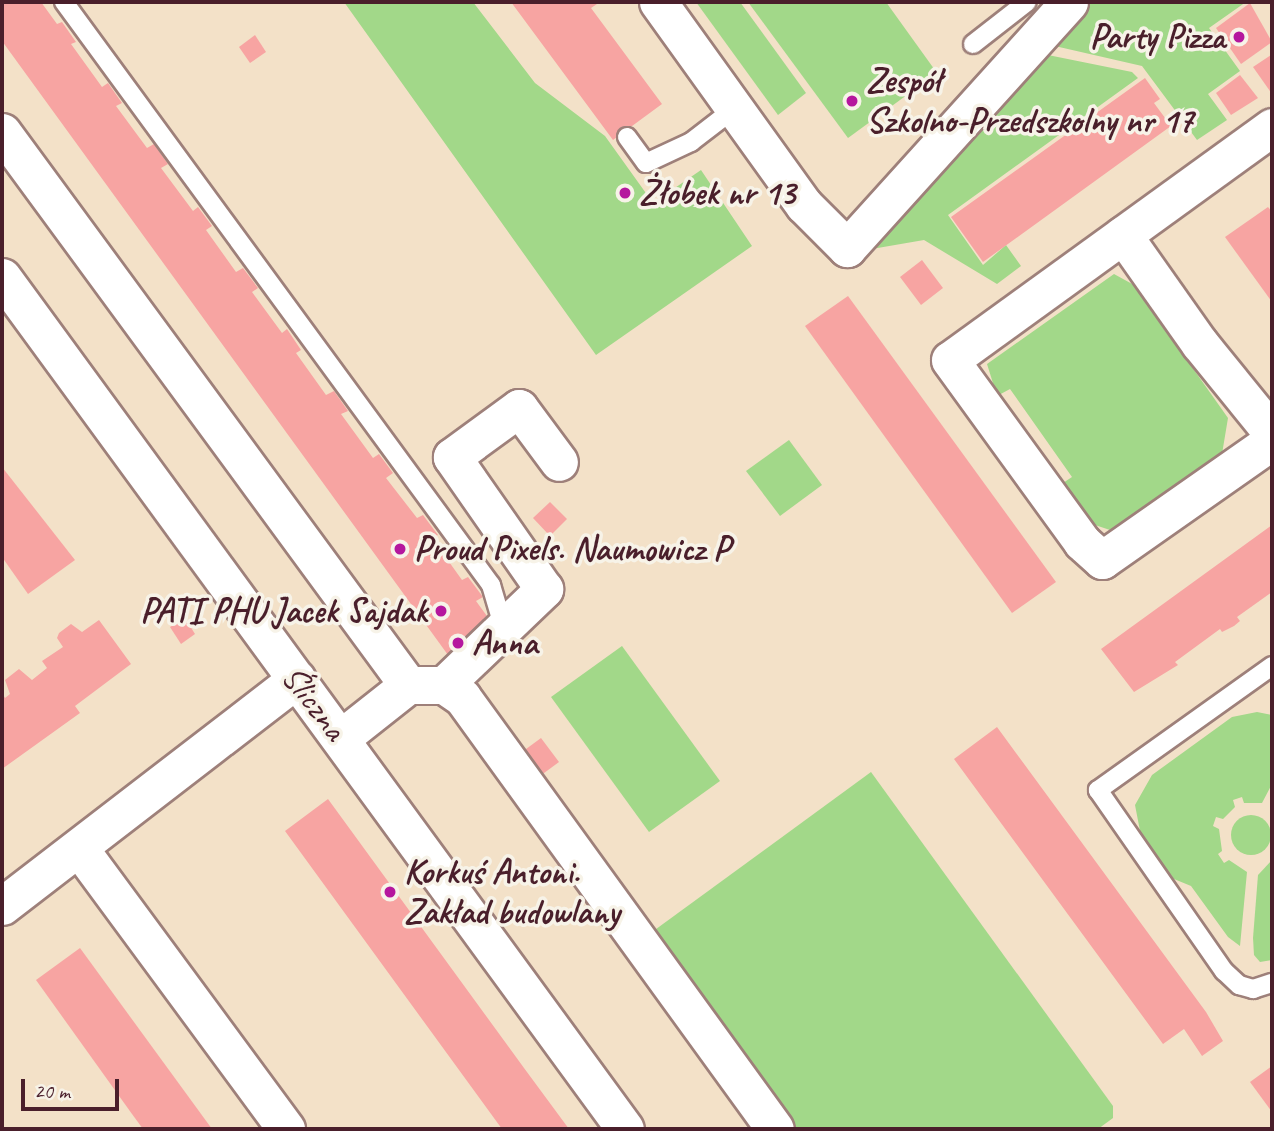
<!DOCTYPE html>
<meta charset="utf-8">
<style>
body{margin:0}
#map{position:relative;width:1274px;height:1131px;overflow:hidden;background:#f3e1c8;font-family:Caveat,sans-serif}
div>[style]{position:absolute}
.green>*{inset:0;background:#a2d889}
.round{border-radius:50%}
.building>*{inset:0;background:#f7a4a2}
.roads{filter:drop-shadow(2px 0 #9e807a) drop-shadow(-2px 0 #9e807a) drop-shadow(0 2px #9e807a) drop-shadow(0 -2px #9e807a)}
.lane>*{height:18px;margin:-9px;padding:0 9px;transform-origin:9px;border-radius:9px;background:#fff}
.street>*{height:37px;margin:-18.5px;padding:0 18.5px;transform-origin:18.5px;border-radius:18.5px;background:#fff}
.dots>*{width:19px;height:19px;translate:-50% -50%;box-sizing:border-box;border:4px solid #f7f3e8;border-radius:50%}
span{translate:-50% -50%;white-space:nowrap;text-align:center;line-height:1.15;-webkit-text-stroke:7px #f7f3e8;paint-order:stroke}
.poi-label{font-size:35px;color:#4a1f2b;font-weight:700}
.right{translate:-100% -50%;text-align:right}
.left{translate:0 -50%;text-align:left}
.street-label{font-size:35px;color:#4a1f2b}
.frame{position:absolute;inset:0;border:4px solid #4a1f2b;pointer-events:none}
.scale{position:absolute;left:21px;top:1079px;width:98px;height:32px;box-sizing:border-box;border:4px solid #4a1f2b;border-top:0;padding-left:9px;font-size:21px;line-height:24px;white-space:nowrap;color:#4a1f2b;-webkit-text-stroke:5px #f7f3e8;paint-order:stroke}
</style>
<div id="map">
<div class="green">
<i style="clip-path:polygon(344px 2px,473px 2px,535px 83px,605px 136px,653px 203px,701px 170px,752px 246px,596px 355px)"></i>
<i style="clip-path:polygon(696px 2px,740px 2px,806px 93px,778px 115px)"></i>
<i style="clip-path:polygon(748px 2px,886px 2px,937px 73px,848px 138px)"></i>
<i style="clip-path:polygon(1084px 2px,1246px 2px,1209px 28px,1240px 71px,1208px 94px,1227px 120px,1197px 140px,1142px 66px,1046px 44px)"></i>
<i style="clip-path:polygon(1038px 53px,1132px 72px,1138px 78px,948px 215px,983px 265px,1006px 245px,1021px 266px,997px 284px,924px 240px,866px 250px)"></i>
<i style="clip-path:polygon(1114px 274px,1134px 285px,1228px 418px,1221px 460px,1113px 531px,1089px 523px,1060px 485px,1072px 477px,1010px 389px,997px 396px,987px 364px)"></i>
<i style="clip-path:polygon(789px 440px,822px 485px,780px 516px,746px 471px)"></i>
<i style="clip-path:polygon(622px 646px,720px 781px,649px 832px,551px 697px)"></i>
<i style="clip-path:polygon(1257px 712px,1272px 715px,1272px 784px,1262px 803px,1244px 803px,1242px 797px,1233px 800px,1235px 807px,1223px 819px,1216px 817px,1213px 826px,1219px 829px,1222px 851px,1218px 854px,1224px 863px,1229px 860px,1247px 872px,1240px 946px,1228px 937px,1191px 886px,1174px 879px,1141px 836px,1135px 805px,1152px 775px,1232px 717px)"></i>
<i style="clip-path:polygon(871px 772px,1113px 1106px,1113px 1118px,1098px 1129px,797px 1129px,652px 932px)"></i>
<i class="round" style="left:1231px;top:815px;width:40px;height:40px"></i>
<i style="clip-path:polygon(1272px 860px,1272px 960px,1260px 962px,1254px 955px,1253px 938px,1258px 875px)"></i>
</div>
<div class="building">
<i style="clip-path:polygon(2px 2px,41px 2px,57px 24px,62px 22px,76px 42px,71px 44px,102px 87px,108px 83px,122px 103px,116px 106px,147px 148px,154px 144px,168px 164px,161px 168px,193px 211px,198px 207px,212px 226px,206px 230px,236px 272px,243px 268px,258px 288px,252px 292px,282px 333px,287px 329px,301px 350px,296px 353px,326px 395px,334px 391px,348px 411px,341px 414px,373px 458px,379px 454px,393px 473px,386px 478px,417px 518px,423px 515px,438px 535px,432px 538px,462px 580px,468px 577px,483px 597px,476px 601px,492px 623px,448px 655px,2px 41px)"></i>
<i style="clip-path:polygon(511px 2px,600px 2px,591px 8px,662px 104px,613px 140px)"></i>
<i style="clip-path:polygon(1250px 3px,1272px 42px,1241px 64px,1216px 28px)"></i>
<i style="clip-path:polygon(255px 35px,266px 52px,250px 63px,239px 47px)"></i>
<i style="clip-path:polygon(1271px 55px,1272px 57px,1272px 94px,1253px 67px)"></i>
<i style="clip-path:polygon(1240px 75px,1258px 98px,1231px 115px,1216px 93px)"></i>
<i style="clip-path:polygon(1145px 78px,1160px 99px,1154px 103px,1171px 126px,983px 262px,951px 217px)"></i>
<i style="clip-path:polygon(1268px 207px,1272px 212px,1272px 302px,1225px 237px)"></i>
<i style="clip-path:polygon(922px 260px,943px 288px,921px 305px,900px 277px)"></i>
<i style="clip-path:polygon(848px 296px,1056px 582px,1012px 613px,805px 326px)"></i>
<i style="clip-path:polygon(2px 467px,75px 560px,28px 594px,2px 557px)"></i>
<i style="clip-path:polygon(550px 502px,567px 519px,550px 536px,533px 518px)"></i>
<i style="clip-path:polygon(1272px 525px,1272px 592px,1237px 617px,1240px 621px,1234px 626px,1222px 632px,1220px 629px,1175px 662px,1178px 665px,1134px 692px,1101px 649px)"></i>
<i style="clip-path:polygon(185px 618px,195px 634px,181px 644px,170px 627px)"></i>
<i style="clip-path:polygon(99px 620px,131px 664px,75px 706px,80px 713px,2px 769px,2px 693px,5px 698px,10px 694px,5px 680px,19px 669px,32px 680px,47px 668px,42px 661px,63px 647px,57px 638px,59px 633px,71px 624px,82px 632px)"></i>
<i style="clip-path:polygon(997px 727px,1206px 1012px,1223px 1041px,1202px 1056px,1184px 1029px,1163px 1044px,954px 759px)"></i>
<i style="clip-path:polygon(541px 738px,559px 762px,540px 776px,522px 752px)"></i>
<i style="clip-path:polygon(328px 799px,524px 1068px,569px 1129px,502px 1129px,285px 831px)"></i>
<i style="clip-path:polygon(80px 948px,212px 1129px,143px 1129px,132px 1114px,36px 980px)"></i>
<i style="clip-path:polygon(1272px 1066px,1272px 1112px,1250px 1082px)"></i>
</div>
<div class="roads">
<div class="lane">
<i style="left:64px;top:2px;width:723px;rotate:53.78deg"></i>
<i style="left:491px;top:585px;width:46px;rotate:73.5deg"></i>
<i style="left:973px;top:44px;width:68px;rotate:-37.9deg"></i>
<i style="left:627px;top:137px;width:32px;rotate:54deg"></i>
<i style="left:646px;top:163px;width:50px;rotate:-25deg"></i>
<i style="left:691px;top:142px;width:56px;rotate:-37.7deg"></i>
<i style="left:1272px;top:666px;width:214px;rotate:144.5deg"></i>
<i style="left:1098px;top:790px;width:221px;rotate:55.2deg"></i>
<i style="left:1224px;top:971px;width:21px;rotate:43deg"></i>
<i style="left:1239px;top:985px;width:15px;rotate:16deg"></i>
<i style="left:1253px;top:989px;width:20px;rotate:-18deg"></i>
</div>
<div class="street">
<i style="left:658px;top:2px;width:250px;rotate:54.3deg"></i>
<i style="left:804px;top:205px;width:61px;rotate:45deg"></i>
<i style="left:847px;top:248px;width:331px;rotate:-47.9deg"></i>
<i style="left:1272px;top:127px;width:397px;rotate:144.1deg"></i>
<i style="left:950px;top:360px;width:225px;rotate:54deg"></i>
<i style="left:1082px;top:542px;width:27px;rotate:42deg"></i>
<i style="left:1102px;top:560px;width:208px;rotate:-35deg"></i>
<i style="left:2px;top:132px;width:686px;rotate:53.71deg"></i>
<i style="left:1123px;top:235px;width:133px;rotate:54.8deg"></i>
<i style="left:1200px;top:344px;width:114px;rotate:51deg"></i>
<i style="left:2px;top:277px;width:1055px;rotate:53.82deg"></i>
<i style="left:444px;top:685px;width:22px;rotate:34deg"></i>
<i style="left:462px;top:697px;width:533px;rotate:54.08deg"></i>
<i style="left:341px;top:738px;width:85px;rotate:-38.3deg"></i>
<i style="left:408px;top:685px;width:36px"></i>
<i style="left:444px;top:685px;width:139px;rotate:-43.8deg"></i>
<i style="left:544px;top:589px;width:161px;rotate:-124.9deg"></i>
<i style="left:452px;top:457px;width:83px;rotate:-36.2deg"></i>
<i style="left:519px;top:408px;width:67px;rotate:53.5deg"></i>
<i style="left:79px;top:848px;width:349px;rotate:53.6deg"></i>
<i style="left:2px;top:906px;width:372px;rotate:-37.6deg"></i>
</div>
</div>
<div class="dots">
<i style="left:1239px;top:37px;background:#b5179e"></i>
<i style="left:852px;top:101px;background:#b5179e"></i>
<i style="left:625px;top:193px;background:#b5179e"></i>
<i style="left:400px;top:549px;background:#b5179e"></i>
<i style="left:441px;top:611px;background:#b5179e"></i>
<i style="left:458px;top:643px;background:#b5179e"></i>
<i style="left:390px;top:892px;background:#b5179e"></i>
</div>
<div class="poi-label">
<span class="right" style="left:1225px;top:37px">Party Pizza</span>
<span class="left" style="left:866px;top:101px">Zespół<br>Szkolno-Przedszkolny nr 17</span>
<span class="left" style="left:639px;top:193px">Żłobek nr 13</span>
<span class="left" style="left:414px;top:549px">Proud Pixels. Naumowicz P</span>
<span class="right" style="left:427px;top:611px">PATI PHU Jacek Sajdak</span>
<span class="left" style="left:472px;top:643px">Anna</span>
<span class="left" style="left:404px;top:892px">Korkuś Antoni.<br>Zakład budowlany</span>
</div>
<div class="street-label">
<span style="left:314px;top:703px;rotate:53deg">Śliczna</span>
</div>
<div class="frame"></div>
<div class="scale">20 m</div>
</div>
